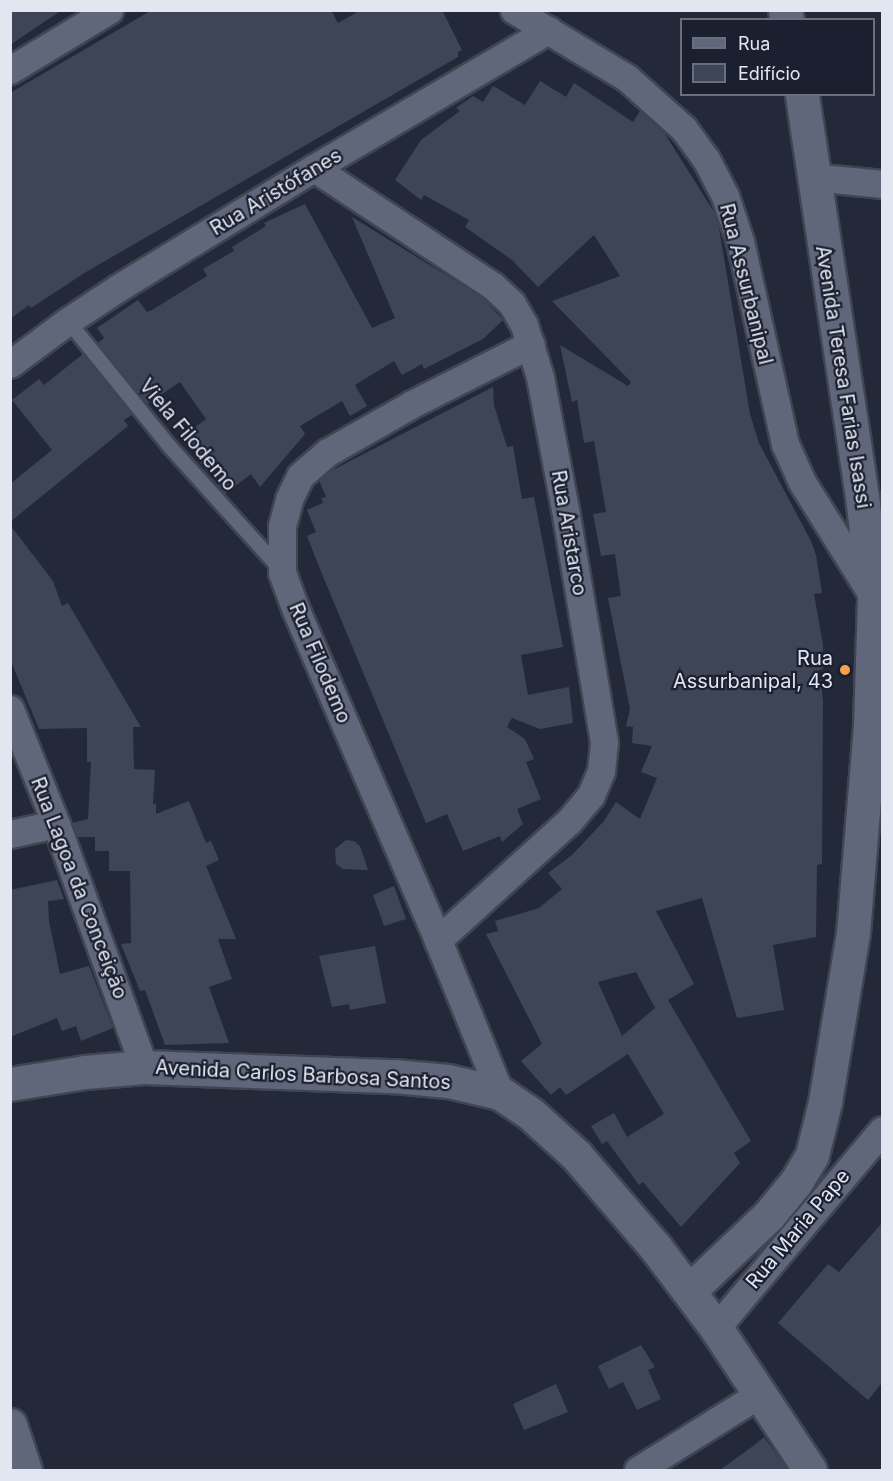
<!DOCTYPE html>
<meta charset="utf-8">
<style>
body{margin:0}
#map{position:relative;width:893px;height:1481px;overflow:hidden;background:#24293a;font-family:Inter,sans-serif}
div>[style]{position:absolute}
.building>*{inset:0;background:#3e4557}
.roads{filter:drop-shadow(2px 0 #404553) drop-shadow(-2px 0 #404553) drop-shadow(0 2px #404553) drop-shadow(0 -2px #404553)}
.lane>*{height:14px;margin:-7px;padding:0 7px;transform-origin:7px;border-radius:7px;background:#61677b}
.street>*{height:27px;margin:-13.5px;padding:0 13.5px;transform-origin:13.5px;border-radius:13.5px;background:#61677b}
.secondary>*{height:33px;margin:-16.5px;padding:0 16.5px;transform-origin:16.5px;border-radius:16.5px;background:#61677b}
.dots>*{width:16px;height:16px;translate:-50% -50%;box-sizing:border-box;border:3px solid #1b2030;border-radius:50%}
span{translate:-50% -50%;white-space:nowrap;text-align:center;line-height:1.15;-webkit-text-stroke:4.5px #1b2030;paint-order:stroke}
.street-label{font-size:20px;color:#e2e6f1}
.poi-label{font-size:20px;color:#e2e6f1}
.right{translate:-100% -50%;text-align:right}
.frame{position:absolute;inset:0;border:12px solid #e2e6f1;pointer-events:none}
.legend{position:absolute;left:680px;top:18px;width:195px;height:78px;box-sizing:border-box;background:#1b2030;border:2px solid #6b6f7d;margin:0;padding:8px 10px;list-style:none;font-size:18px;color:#e2e6f1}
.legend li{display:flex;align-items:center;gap:12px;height:30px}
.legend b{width:30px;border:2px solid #6b6f7d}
</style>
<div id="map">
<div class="building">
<i style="clip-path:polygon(10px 10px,62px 10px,10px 45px)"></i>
<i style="clip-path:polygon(152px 10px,331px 10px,338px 23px,361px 10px,442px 10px,462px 50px,458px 52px,458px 57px,86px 272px,31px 308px,29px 305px,10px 319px,10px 93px)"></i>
<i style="clip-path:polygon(evenodd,540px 81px,566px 97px,574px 83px,633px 122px,640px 111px,665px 134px,714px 212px,719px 228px,750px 414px,759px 443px,811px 541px,816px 555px,822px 593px,814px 594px,823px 645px,823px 669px,819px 670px,823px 700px,822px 864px,817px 865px,816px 937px,773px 945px,784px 1010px,737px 1018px,702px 898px,656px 911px,694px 984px,668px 1000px,751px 1141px,734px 1153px,740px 1163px,681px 1227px,643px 1182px,639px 1185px,607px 1141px,602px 1144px,591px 1126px,614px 1113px,627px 1137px,664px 1114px,628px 1054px,566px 1095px,560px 1087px,551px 1095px,521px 1061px,542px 1044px,486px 934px,498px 931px,495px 921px,539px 908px,562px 889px,548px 873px,572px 855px,604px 821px,616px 802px,640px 819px,657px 778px,641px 772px,652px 746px,632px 743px,633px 727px,626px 726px,630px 709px,608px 598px,621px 596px,615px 554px,601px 556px,593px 514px,606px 512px,594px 441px,584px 443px,577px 400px,572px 402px,560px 345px,628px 386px,631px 382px,552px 301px,620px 276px,594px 235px,538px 287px,512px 260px,465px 227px,469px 220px,424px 195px,421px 200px,395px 180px,421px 140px,460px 111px,456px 108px,473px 96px,483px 102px,493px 86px,525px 105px,540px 81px,636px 972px,655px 1008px,622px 1036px,598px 982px,636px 972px)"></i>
<i style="clip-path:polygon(305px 204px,372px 328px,395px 318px,352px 217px,483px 298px,503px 320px,483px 339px,424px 369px,422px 364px,402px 375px,394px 361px,355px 385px,367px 406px,350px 416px,342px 401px,300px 426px,305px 434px,260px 487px,251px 474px,225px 494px,196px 458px,201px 454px,185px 435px,206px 419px,180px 382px,147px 404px,98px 343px,104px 338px,97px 328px,138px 300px,147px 312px,152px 310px,207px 276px,203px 269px,234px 251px,232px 247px,266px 226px,264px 223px)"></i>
<i style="clip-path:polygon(83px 354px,132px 415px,124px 420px,128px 426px,10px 522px,10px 484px,52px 450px,12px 400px,39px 379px,44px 385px)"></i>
<i style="clip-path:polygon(493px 387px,494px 405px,507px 447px,513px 446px,522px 499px,534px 497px,563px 647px,521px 655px,528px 695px,569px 687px,573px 723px,540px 729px,512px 718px,507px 727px,525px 739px,534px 759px,526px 762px,541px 799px,517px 809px,523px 824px,502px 842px,500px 836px,463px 851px,447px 814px,426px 823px,322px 574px,307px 536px,316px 532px,307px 510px,323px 503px,321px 498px,326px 497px,319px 480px,329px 472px)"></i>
<i style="clip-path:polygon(10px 525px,53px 581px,62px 606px,68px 603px,141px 727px,133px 727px,134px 769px,155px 770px,153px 804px,156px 804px,156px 814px,189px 801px,206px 843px,211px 841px,219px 860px,206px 866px,236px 939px,218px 939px,232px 979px,209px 987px,229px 1043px,165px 1045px,145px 990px,140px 991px,121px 944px,131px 943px,130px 871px,109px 871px,109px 851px,95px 851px,95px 837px,77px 837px,72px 823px,88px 819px,91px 762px,87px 762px,87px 728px,39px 729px,10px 659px)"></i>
<i style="clip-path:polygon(346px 840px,354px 841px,360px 846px,368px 870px,343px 869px,336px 864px,335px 849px)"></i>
<i style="clip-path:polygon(57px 880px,64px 899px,48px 901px,49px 921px,60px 974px,89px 966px,113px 1028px,81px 1041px,76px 1026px,62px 1031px,57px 1018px,10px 1037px,10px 890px)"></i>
<i style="clip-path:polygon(394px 886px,406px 919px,384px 926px,373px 895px)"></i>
<i style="clip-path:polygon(375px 946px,386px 1003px,350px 1010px,349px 1004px,332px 1007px,319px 956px)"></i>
<i style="clip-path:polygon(882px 1223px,882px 1383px,868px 1400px,778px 1323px,828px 1264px,839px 1272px)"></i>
<i style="clip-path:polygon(641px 1345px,655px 1367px,648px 1370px,661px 1399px,637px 1410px,623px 1382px,609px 1389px,598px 1366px)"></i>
<i style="clip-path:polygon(556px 1384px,568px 1412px,524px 1430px,513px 1404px)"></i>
<i style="clip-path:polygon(764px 1437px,788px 1470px,720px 1470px,753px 1446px)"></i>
</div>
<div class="roads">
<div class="lane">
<i style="left:68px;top:321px;width:162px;rotate:51deg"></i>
<i style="left:170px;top:447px;width:166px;rotate:47.9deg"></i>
</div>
<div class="street">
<i style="left:514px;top:10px;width:132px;rotate:31deg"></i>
<i style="left:627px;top:78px;width:76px;rotate:41.8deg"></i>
<i style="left:684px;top:129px;width:37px;rotate:54deg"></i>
<i style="left:706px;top:159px;width:42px;rotate:62.8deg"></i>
<i style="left:725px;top:196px;width:47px;rotate:71.6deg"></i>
<i style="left:740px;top:241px;width:208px;rotate:77.5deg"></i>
<i style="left:785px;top:444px;width:42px;rotate:65.9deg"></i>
<i style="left:802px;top:482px;width:134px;rotate:58.1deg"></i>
<i style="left:10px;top:70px;width:116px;rotate:-31.2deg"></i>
<i style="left:314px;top:168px;width:214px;rotate:33.4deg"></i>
<i style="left:493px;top:286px;width:26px;rotate:43deg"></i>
<i style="left:512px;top:304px;width:24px;rotate:60deg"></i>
<i style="left:524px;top:325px;width:54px;rotate:72.9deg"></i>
<i style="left:540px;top:377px;width:140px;rotate:79.3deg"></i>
<i style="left:566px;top:515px;width:231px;rotate:80.5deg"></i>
<i style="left:604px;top:743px;width:28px;rotate:96deg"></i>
<i style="left:601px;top:771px;width:26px;rotate:113deg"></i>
<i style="left:591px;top:795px;width:35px;rotate:130deg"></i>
<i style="left:568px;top:822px;width:176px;rotate:137.8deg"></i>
<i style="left:812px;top:177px;width:70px;rotate:5.7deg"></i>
<i style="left:10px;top:364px;width:72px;rotate:-36.6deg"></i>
<i style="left:68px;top:321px;width:60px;rotate:-33.4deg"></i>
<i style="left:118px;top:288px;width:230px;rotate:-31.5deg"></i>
<i style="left:314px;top:168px;width:272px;rotate:-30.5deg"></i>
<i style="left:10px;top:709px;width:124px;rotate:68.2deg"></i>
<i style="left:56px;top:824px;width:258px;rotate:70.1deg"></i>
<i style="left:10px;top:834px;width:47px;rotate:-12.3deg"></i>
<i style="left:500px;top:1093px;width:165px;rotate:-112.1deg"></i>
<i style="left:438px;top:940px;width:361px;rotate:-113.3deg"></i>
<i style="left:295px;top:608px;width:38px;rotate:-110deg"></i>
<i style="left:282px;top:572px;width:46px;rotate:-90deg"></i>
<i style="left:282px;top:526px;width:28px;rotate:-75deg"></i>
<i style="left:289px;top:499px;width:25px;rotate:-64deg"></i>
<i style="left:300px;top:476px;width:37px;rotate:-41deg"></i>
<i style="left:328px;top:452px;width:97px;rotate:-29.7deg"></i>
<i style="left:412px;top:404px;width:133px;rotate:-26.8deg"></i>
<i style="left:716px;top:1328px;width:258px;rotate:-50deg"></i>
<i style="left:638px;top:1470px;width:142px;rotate:-32deg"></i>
</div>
<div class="secondary">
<i style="left:785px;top:10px;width:10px;rotate:79deg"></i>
<i style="left:10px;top:1084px;width:76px;rotate:-9.1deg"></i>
<i style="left:85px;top:1072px;width:59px;rotate:-4.8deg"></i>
<i style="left:144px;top:1067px;width:250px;rotate:2.1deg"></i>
<i style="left:394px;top:1076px;width:54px;rotate:5.3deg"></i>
<i style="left:448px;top:1081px;width:53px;rotate:13deg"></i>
<i style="left:500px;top:1093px;width:37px;rotate:34deg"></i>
<i style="left:531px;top:1114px;width:61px;rotate:42.3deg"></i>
<i style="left:576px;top:1155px;width:123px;rotate:49.3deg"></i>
<i style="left:656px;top:1248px;width:100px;rotate:53.1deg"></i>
<i style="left:716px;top:1328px;width:170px;rotate:56.5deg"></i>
<i style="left:689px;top:1291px;width:110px;rotate:-43.5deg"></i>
<i style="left:769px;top:1215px;width:43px;rotate:-50.7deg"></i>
<i style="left:796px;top:1182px;width:31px;rotate:-59deg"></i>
<i style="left:812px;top:1155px;width:55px;rotate:-76.2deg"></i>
<i style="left:825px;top:1102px;width:171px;rotate:-80.6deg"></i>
<i style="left:853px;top:933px;width:208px;rotate:-85.3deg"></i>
<i style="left:870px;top:726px;width:129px;rotate:-88.2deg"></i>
<i style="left:874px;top:597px;width:101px;rotate:-96.8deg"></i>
<i style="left:862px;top:497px;width:407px;rotate:-98.5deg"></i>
<i style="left:10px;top:1425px;width:47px;rotate:71.6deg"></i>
</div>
</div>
<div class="dots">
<i style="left:845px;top:670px;background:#f9a04d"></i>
</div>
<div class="street-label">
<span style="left:276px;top:192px;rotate:-31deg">Rua Aristófanes</span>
<span style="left:746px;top:284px;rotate:76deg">Rua Assurbanipal</span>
<span style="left:843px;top:377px;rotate:81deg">Avenida Teresa Farias Isassi</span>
<span style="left:188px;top:435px;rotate:50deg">Viela Filodemo</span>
<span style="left:569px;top:533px;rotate:80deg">Rua Aristarco</span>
<span style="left:320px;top:663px;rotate:67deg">Rua Filodemo</span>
<span style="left:79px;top:888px;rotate:69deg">Rua Lagoa da Conceição</span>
<span style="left:303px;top:1075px;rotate:3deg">Avenida Carlos Barbosa Santos</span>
<span style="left:798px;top:1229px;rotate:-50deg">Rua Maria Pape</span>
</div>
<div class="poi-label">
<span class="right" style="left:833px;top:670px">Rua<br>Assurbanipal, 43</span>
</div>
<div class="frame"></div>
<ul class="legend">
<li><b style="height:8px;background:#61677b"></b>Rua</li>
<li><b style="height:16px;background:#3e4557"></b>Edifício</li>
</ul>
</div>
